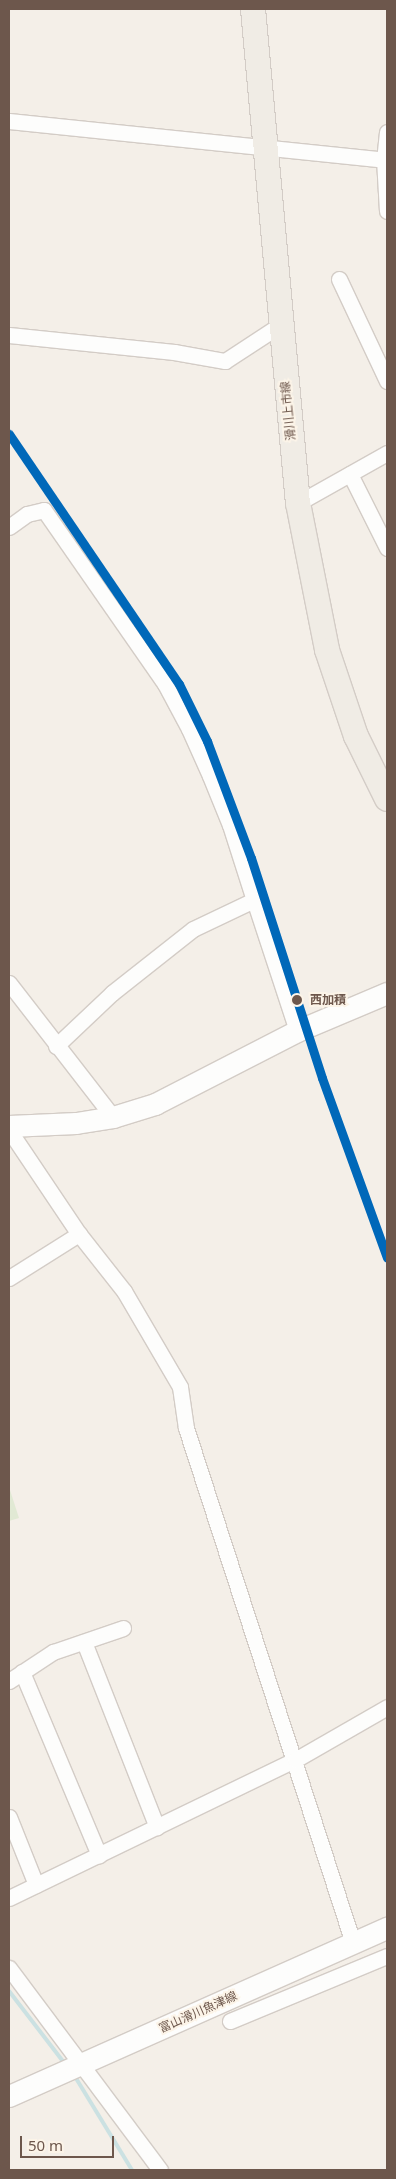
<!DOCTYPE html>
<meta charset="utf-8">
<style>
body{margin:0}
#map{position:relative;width:396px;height:2179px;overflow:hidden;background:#f4efe8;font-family:"Noto Sans","Noto Sans JP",sans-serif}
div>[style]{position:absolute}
.green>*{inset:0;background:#e1e9d4}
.stream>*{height:4px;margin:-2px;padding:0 2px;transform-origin:2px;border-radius:2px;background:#cbe1e2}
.roads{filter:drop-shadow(1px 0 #d3ccc6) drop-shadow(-1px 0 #d3ccc6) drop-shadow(0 1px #d3ccc6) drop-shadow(0 -1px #d3ccc6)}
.street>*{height:15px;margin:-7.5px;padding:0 7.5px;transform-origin:7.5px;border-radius:7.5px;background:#fdfdfc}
.secondary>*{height:21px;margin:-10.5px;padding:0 10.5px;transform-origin:10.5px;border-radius:10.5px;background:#fdfdfc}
.primary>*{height:24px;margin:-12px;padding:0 12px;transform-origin:12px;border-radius:12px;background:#f0ece5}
.rail-1>*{height:9px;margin:-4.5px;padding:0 4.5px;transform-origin:4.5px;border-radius:4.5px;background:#0068b9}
.dots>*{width:14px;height:14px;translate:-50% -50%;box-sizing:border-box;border:2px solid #fcf4e8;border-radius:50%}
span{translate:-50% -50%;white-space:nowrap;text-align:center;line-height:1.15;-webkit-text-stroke:4px #fcf4e8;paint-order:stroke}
.street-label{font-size:12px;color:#6d574c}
.stop-label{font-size:12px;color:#6d574c;font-weight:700}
.left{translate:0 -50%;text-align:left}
.frame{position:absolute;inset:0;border:10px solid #6d574c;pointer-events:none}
.scale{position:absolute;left:20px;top:2136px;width:94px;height:22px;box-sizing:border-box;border:2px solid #6d574c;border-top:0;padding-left:6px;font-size:15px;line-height:18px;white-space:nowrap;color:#6d574c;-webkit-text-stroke:4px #fcf4e8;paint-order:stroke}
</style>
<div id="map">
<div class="green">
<i style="clip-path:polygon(9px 1487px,19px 1518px,9px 1521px)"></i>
</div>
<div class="stream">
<i style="left:9px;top:1991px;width:92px;rotate:52.5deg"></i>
<i style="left:74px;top:2075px;width:111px;rotate:58.6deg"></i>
</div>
<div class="roads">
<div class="street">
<i style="left:9px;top:121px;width:380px;rotate:5.9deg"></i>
<i style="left:387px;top:132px;width:27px;rotate:96deg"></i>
<i style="left:384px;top:159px;width:52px;rotate:86.7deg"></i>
<i style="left:339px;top:279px;width:113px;rotate:64.8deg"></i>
<i style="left:9px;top:335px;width:166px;rotate:5.9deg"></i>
<i style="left:174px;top:352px;width:52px;rotate:10deg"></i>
<i style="left:225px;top:361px;width:66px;rotate:-33.2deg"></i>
<i style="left:350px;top:474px;width:83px;rotate:63.4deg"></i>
<i style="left:298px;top:503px;width:102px;rotate:-29.3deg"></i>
<i style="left:9px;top:527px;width:22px;rotate:-36deg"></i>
<i style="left:27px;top:514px;width:17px;rotate:-13deg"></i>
<i style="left:44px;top:510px;width:212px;rotate:55.2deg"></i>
<i style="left:165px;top:684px;width:51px;rotate:61.9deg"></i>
<i style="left:189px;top:729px;width:51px;rotate:65.9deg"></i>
<i style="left:210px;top:776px;width:53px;rotate:67.8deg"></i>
<i style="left:230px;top:825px;width:79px;rotate:72.3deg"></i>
<i style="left:9px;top:983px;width:170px;rotate:52.2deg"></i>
<i style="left:56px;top:1046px;width:77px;rotate:-43.4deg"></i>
<i style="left:112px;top:993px;width:103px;rotate:-38.3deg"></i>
<i style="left:193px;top:929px;width:68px;rotate:-25.4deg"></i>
<i style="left:254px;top:900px;width:138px;rotate:71.8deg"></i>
<i style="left:9px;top:1130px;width:125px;rotate:56.1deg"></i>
<i style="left:79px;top:1234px;width:73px;rotate:51.7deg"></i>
<i style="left:124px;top:1291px;width:111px;rotate:59.7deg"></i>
<i style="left:180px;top:1387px;width:41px;rotate:81.7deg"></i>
<i style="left:186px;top:1428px;width:541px;rotate:72.03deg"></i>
<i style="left:9px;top:1278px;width:83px;rotate:-32.2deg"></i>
<i style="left:84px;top:1642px;width:199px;rotate:68.5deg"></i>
<i style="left:22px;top:1672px;width:199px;rotate:67.2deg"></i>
<i style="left:9px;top:1681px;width:53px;rotate:-33.4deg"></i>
<i style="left:53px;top:1652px;width:74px;rotate:-18.9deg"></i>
<i style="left:9px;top:1817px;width:73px;rotate:68.3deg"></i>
<i style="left:9px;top:1898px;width:318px;rotate:-25.8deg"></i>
<i style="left:295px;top:1760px;width:106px;rotate:-29.9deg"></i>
<i style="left:9px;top:1968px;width:252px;rotate:53.2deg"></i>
<i style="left:230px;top:2021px;width:170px;rotate:-22.5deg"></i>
</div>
<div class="secondary">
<i style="left:9px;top:1126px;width:67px;rotate:-2.6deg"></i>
<i style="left:76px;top:1123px;width:37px;rotate:-9deg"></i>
<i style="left:113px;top:1117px;width:44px;rotate:-17.2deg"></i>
<i style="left:155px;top:1104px;width:160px;rotate:-27.2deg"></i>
<i style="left:297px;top:1031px;width:98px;rotate:-22.9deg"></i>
<i style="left:9px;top:2096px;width:414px;rotate:-24deg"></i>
</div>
<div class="primary">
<i style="left:253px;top:9px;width:496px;rotate:84.8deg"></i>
<i style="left:298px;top:503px;width:150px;rotate:78.8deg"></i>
<i style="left:327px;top:650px;width:91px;rotate:71.4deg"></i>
<i style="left:356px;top:736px;width:70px;rotate:63.8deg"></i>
</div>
</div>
<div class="rail-1">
<i style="left:9px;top:434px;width:302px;rotate:55.8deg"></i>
<i style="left:179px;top:684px;width:64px;rotate:63.8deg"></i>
<i style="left:207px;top:741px;width:125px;rotate:69.4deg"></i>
<i style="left:251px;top:858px;width:231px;rotate:72.1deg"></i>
<i style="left:322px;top:1078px;width:191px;rotate:70.1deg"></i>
</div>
<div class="dots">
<i style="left:297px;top:1000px;background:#6d574c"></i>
</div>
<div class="street-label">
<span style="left:288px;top:411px;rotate:-96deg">滑川上市線</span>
<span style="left:198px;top:2012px;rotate:-24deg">富山滑川魚津線</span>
</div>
<div class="stop-label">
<span class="left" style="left:310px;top:1000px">西加積</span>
</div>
<div class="frame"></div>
<div class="scale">50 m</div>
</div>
